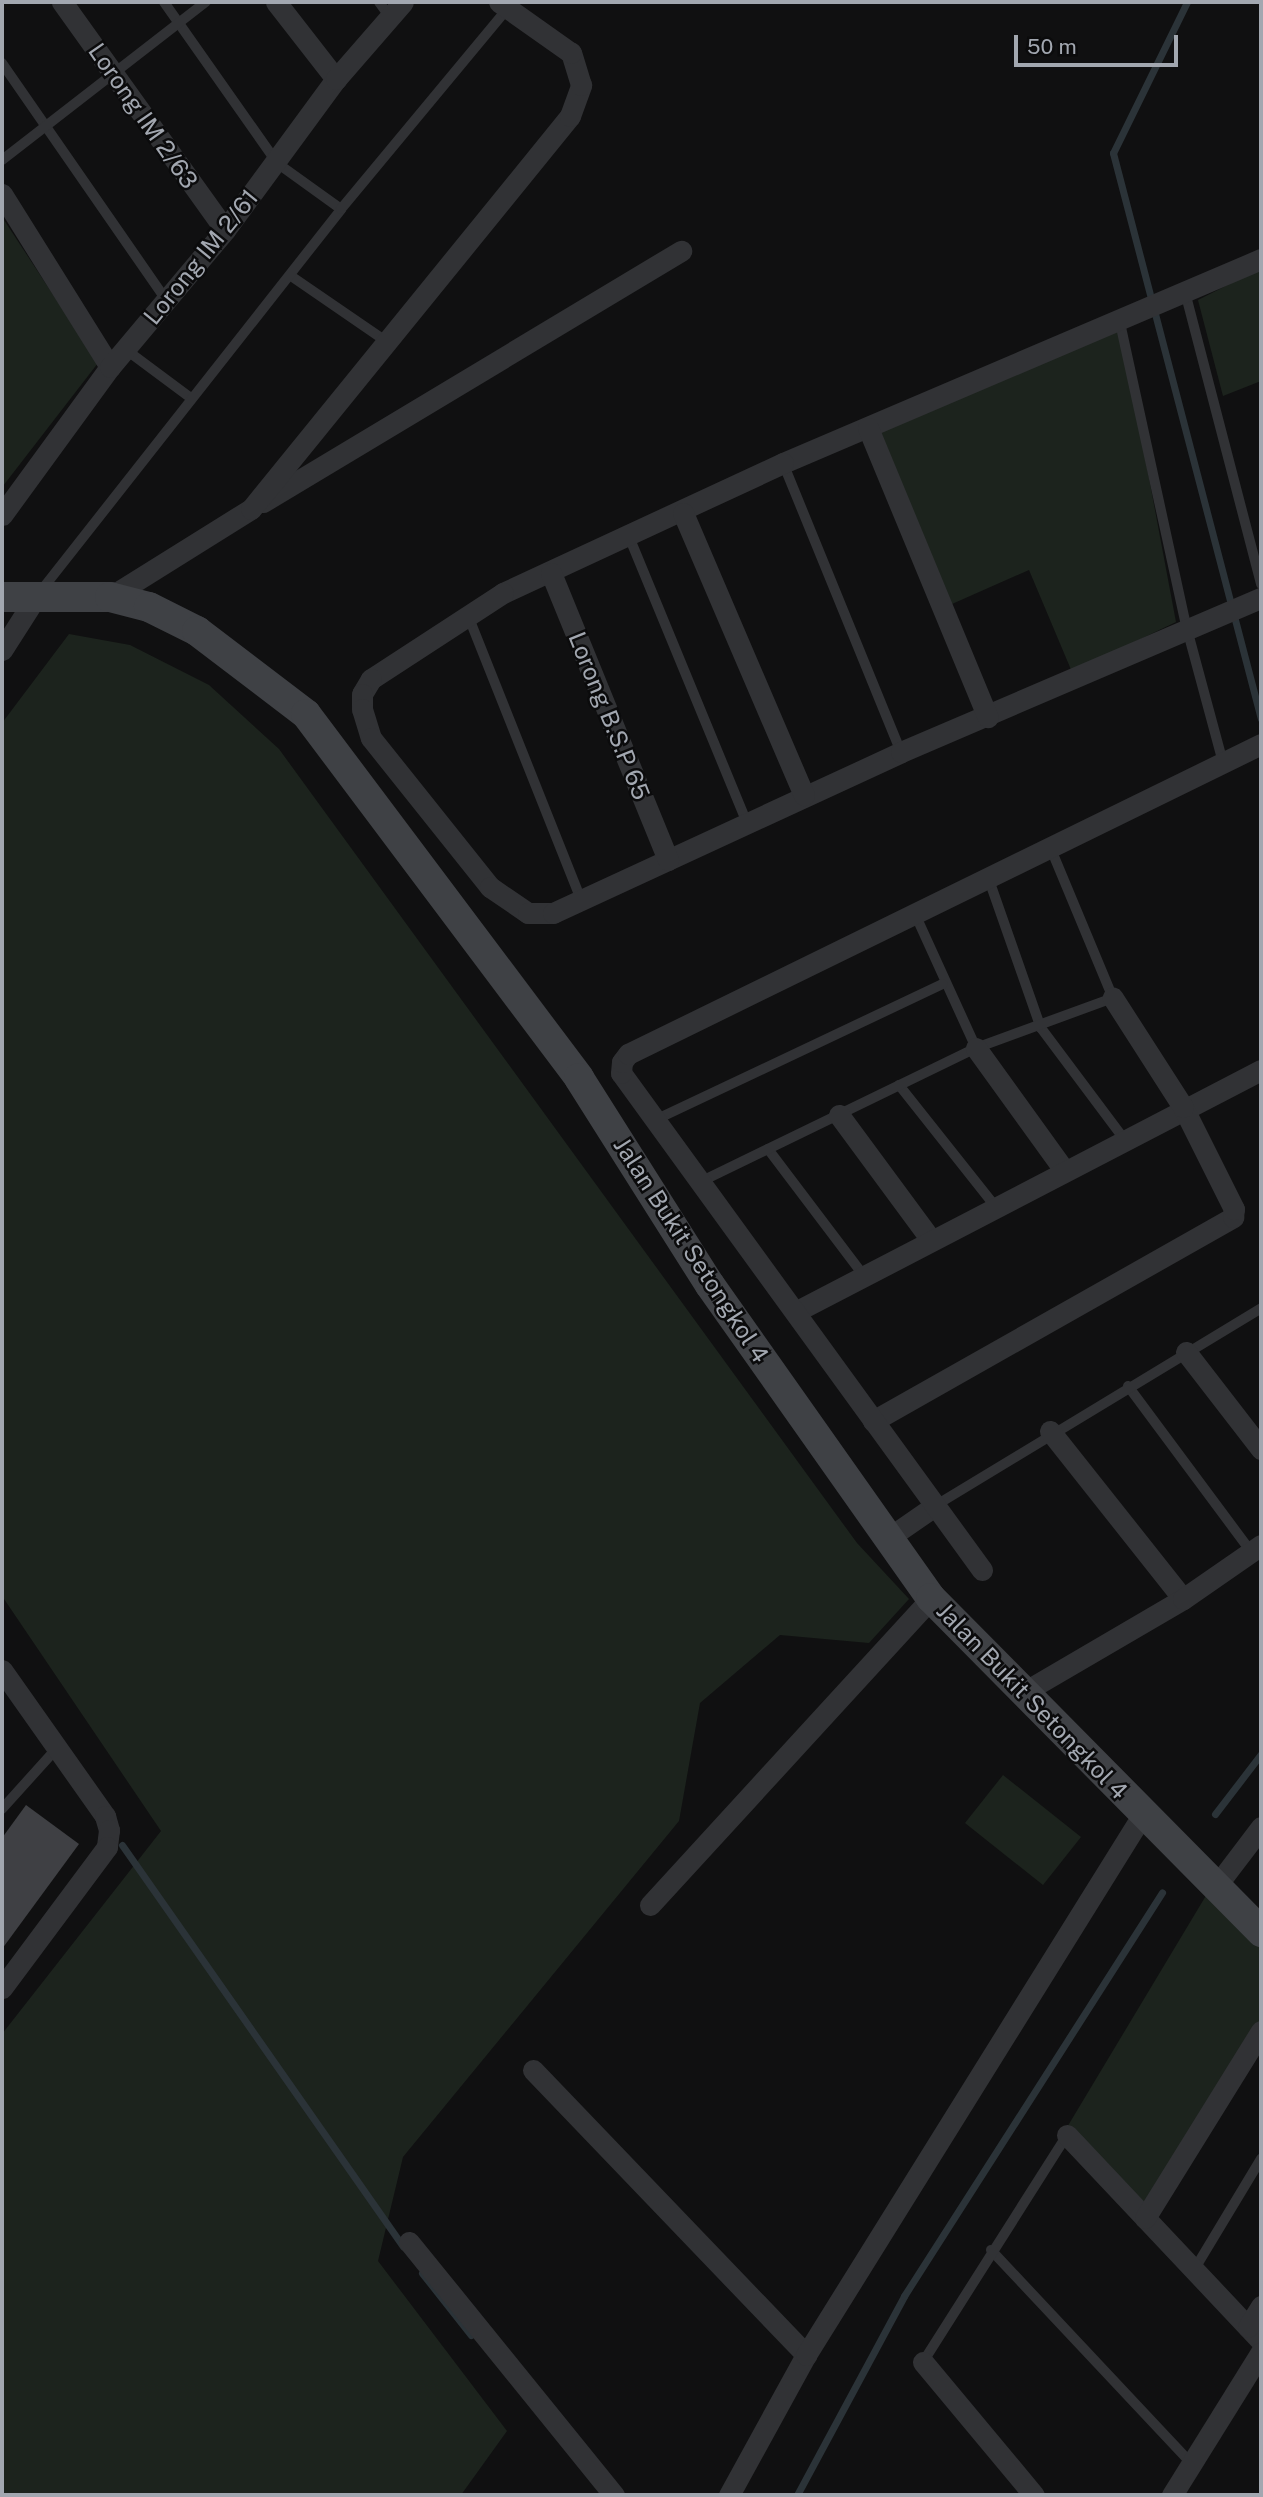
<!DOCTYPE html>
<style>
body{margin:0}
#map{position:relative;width:1263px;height:2497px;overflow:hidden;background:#101011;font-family:"Public Sans",sans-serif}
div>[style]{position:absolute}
.green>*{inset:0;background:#1c231d}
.stream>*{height:7px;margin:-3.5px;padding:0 3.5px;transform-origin:3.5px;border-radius:3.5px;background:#2b3338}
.building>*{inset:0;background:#3f4044}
.lane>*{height:10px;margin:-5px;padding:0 5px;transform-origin:5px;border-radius:5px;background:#313235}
.street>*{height:21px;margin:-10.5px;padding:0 10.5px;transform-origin:10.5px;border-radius:10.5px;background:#313235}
.secondary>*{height:30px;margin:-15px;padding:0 15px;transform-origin:15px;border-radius:15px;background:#3f4145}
span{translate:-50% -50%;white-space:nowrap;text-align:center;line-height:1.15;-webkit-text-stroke:5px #0b0b0c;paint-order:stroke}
.street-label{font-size:24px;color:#a2a7b0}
.frame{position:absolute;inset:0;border:4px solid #a2a7b0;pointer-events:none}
.scale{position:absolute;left:1014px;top:35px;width:164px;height:32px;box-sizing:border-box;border:4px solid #a2a7b0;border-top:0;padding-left:9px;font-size:21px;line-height:24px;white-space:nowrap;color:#a2a7b0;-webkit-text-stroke:5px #0b0b0c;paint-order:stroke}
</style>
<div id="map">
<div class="green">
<i style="clip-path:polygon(2px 217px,98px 363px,3px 486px,2px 485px)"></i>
<i style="clip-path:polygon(1261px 268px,1261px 381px,1223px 396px,1198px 300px)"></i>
<i style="clip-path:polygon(1119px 318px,1176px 622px,1072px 672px,1029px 570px,943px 608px,868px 428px)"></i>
<i style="clip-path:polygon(69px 634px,130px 645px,209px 685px,279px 749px,857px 1543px,909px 1599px,869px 1643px,780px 1635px,700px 1703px,679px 1821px,403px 2157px,378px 2261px,507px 2431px,461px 2495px,2px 2495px,2px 2034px,161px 1831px,2px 1596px,2px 723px)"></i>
<i style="clip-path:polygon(1003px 1775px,1081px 1837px,1043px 1885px,965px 1823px)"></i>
<i style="clip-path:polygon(1216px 1879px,1261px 1926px,1261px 2023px,1144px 2211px,1066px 2129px)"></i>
</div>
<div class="stream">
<i style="left:1187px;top:2px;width:168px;rotate:116.1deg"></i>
<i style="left:1113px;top:153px;width:585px;rotate:75.35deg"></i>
<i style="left:1215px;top:1814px;width:76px;rotate:-52.5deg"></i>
<i style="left:122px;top:1845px;width:490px;rotate:55deg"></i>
<i style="left:422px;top:2273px;width:79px;rotate:51.7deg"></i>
<i style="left:797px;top:2495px;width:226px;rotate:-61.7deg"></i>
<i style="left:904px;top:2296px;width:479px;rotate:-57.4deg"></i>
</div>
<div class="building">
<i style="clip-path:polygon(26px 1805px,79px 1844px,2px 1949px,2px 1838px)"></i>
</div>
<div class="lane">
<i style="left:164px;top:2px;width:197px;rotate:54.9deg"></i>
<i style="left:277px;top:163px;width:79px;rotate:35.7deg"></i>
<i style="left:379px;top:2px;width:19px;rotate:54deg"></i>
<i style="left:2px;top:63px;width:288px;rotate:55.3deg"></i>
<i style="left:2px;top:160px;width:258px;rotate:-37.8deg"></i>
<i style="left:291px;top:276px;width:116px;rotate:34.5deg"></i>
<i style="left:1185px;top:292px;width:302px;rotate:75.4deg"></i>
<i style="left:1119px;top:318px;width:318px;rotate:77.7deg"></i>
<i style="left:1187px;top:629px;width:138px;rotate:74.9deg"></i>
<i style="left:125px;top:349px;width:82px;rotate:36.6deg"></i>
<i style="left:783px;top:463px;width:312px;rotate:67.8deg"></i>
<i style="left:630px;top:539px;width:307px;rotate:67.6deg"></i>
<i style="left:40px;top:592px;width:487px;rotate:-51.8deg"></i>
<i style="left:341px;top:209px;width:263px;rotate:-50.3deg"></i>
<i style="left:467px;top:613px;width:309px;rotate:68.3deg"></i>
<i style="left:988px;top:877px;width:160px;rotate:70.7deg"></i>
<i style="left:1041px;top:1028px;width:139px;rotate:53.2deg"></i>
<i style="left:915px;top:914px;width:147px;rotate:65.5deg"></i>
<i style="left:899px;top:1085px;width:154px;rotate:51.6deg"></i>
<i style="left:655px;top:1120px;width:318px;rotate:-25.3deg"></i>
<i style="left:768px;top:1149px;width:159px;rotate:52.9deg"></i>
<i style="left:702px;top:1181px;width:305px;rotate:-25.9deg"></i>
<i style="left:976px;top:1048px;width:146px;rotate:-20.1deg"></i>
<i style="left:1113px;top:998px;width:164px;rotate:-112.6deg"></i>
<i style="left:1128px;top:1386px;width:208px;rotate:53.4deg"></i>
<i style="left:933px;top:1507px;width:384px;rotate:-31.2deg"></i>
<i style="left:2px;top:1809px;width:82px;rotate:-48deg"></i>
<i style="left:991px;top:2250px;width:294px;rotate:46.8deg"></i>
<i style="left:1194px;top:2270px;width:130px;rotate:-58.9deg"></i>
<i style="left:923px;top:2362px;width:269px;rotate:-57.6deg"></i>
</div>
<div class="street">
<i style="left:62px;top:2px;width:280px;rotate:54.4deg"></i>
<i style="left:276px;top:2px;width:98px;rotate:52.1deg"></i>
<i style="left:2px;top:194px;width:204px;rotate:58deg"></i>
<i style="left:1261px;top:259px;width:520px;rotate:156.89deg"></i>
<i style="left:783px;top:463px;width:309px;rotate:155.1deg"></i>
<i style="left:503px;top:593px;width:158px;rotate:146.9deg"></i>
<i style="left:371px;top:679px;width:17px;rotate:121deg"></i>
<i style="left:362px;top:694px;width:15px;rotate:90deg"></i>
<i style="left:362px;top:709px;width:30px;rotate:73deg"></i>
<i style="left:371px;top:738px;width:191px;rotate:51.4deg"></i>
<i style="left:490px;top:887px;width:46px;rotate:34.4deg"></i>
<i style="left:528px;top:913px;width:25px"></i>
<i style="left:553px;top:913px;width:383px;rotate:-24.8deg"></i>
<i style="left:901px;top:752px;width:392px;rotate:-23.2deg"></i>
<i style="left:868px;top:428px;width:313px;rotate:67.5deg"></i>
<i style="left:263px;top:502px;width:488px;rotate:-31deg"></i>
<i style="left:683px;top:513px;width:307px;rotate:66.8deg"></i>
<i style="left:2px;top:515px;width:183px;rotate:-53.9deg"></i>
<i style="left:110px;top:367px;width:179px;rotate:-50deg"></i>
<i style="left:225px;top:230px;width:187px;rotate:-53.7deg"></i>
<i style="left:336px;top:79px;width:102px;rotate:-49deg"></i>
<i style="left:551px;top:573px;width:310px;rotate:67.8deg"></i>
<i style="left:110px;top:597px;width:166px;rotate:-32deg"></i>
<i style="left:251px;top:509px;width:506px;rotate:-50.93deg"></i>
<i style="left:570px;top:116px;width:33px;rotate:-70deg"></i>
<i style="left:581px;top:85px;width:34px;rotate:-107deg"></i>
<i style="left:571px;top:53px;width:88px;rotate:-144.7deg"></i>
<i style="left:2px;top:650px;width:59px;rotate:-57.4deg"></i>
<i style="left:976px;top:1048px;width:150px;rotate:54.2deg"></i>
<i style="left:839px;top:1115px;width:155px;rotate:53.6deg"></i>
<i style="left:797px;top:1311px;width:523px;rotate:-27.45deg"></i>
<i style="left:1186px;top:1352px;width:123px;rotate:52.3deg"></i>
<i style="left:873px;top:1421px;width:414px;rotate:-29.5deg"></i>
<i style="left:1233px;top:1217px;width:8px;rotate:-83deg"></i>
<i style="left:1234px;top:1209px;width:114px;rotate:-116.6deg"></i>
<i style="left:1183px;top:1107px;width:130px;rotate:-122.7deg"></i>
<i style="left:1050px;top:1431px;width:214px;rotate:51.6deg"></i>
<i style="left:887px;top:1539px;width:56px;rotate:-34.8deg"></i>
<i style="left:982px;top:1570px;width:614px;rotate:-125.99deg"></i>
<i style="left:621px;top:1073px;width:11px;rotate:-85deg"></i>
<i style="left:622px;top:1062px;width:10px;rotate:-53deg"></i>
<i style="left:628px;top:1054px;width:705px;rotate:-26.09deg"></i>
<i style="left:2px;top:1670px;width:179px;rotate:54.8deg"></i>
<i style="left:105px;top:1816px;width:15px;rotate:74deg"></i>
<i style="left:109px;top:1830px;width:17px;rotate:97deg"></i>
<i style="left:107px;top:1847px;width:176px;rotate:126.7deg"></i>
<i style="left:1024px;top:1692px;width:184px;rotate:-30.3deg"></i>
<i style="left:1183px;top:1599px;width:95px;rotate:-34.7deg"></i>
<i style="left:1217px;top:1885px;width:73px;rotate:-52.8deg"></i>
<i style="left:650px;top:1905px;width:416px;rotate:-47.5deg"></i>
<i style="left:533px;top:2070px;width:395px;rotate:46.2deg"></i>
<i style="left:1067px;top:2135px;width:283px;rotate:46.7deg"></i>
<i style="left:1145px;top:2218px;width:220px;rotate:-58.2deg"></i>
<i style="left:409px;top:2242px;width:326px;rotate:51deg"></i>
<i style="left:1248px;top:2327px;width:25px;rotate:-58deg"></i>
<i style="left:923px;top:2362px;width:173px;rotate:50.2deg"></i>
<i style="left:729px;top:2495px;width:160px;rotate:-61.2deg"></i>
<i style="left:806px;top:2355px;width:637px;rotate:-58.08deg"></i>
<i style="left:1172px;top:2495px;width:168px;rotate:-58.1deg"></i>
</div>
<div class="secondary">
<i style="left:2px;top:597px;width:108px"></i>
<i style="left:110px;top:597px;width:40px;rotate:14.4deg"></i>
<i style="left:149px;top:607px;width:54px;rotate:26.6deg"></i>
<i style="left:197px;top:631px;width:137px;rotate:37.3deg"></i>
<i style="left:306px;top:714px;width:455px;rotate:53.1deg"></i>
<i style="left:579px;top:1078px;width:245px;rotate:57.7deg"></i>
<i style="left:710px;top:1285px;width:383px;rotate:54.8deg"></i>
<i style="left:931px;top:1598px;width:470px;rotate:45.3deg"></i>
</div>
<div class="street-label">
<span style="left:143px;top:116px;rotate:55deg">Lorong IM 2/63</span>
<span style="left:201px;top:257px;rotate:-51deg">Lorong IM 2/61</span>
<span style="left:609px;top:716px;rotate:68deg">Lorong B.S.P 65</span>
<span style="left:691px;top:1250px;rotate:57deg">Jalan Bukit Setongkol 4</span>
<span style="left:1032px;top:1701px;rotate:46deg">Jalan Bukit Setongkol 4</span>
</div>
<div class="frame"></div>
<div class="scale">50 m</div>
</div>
